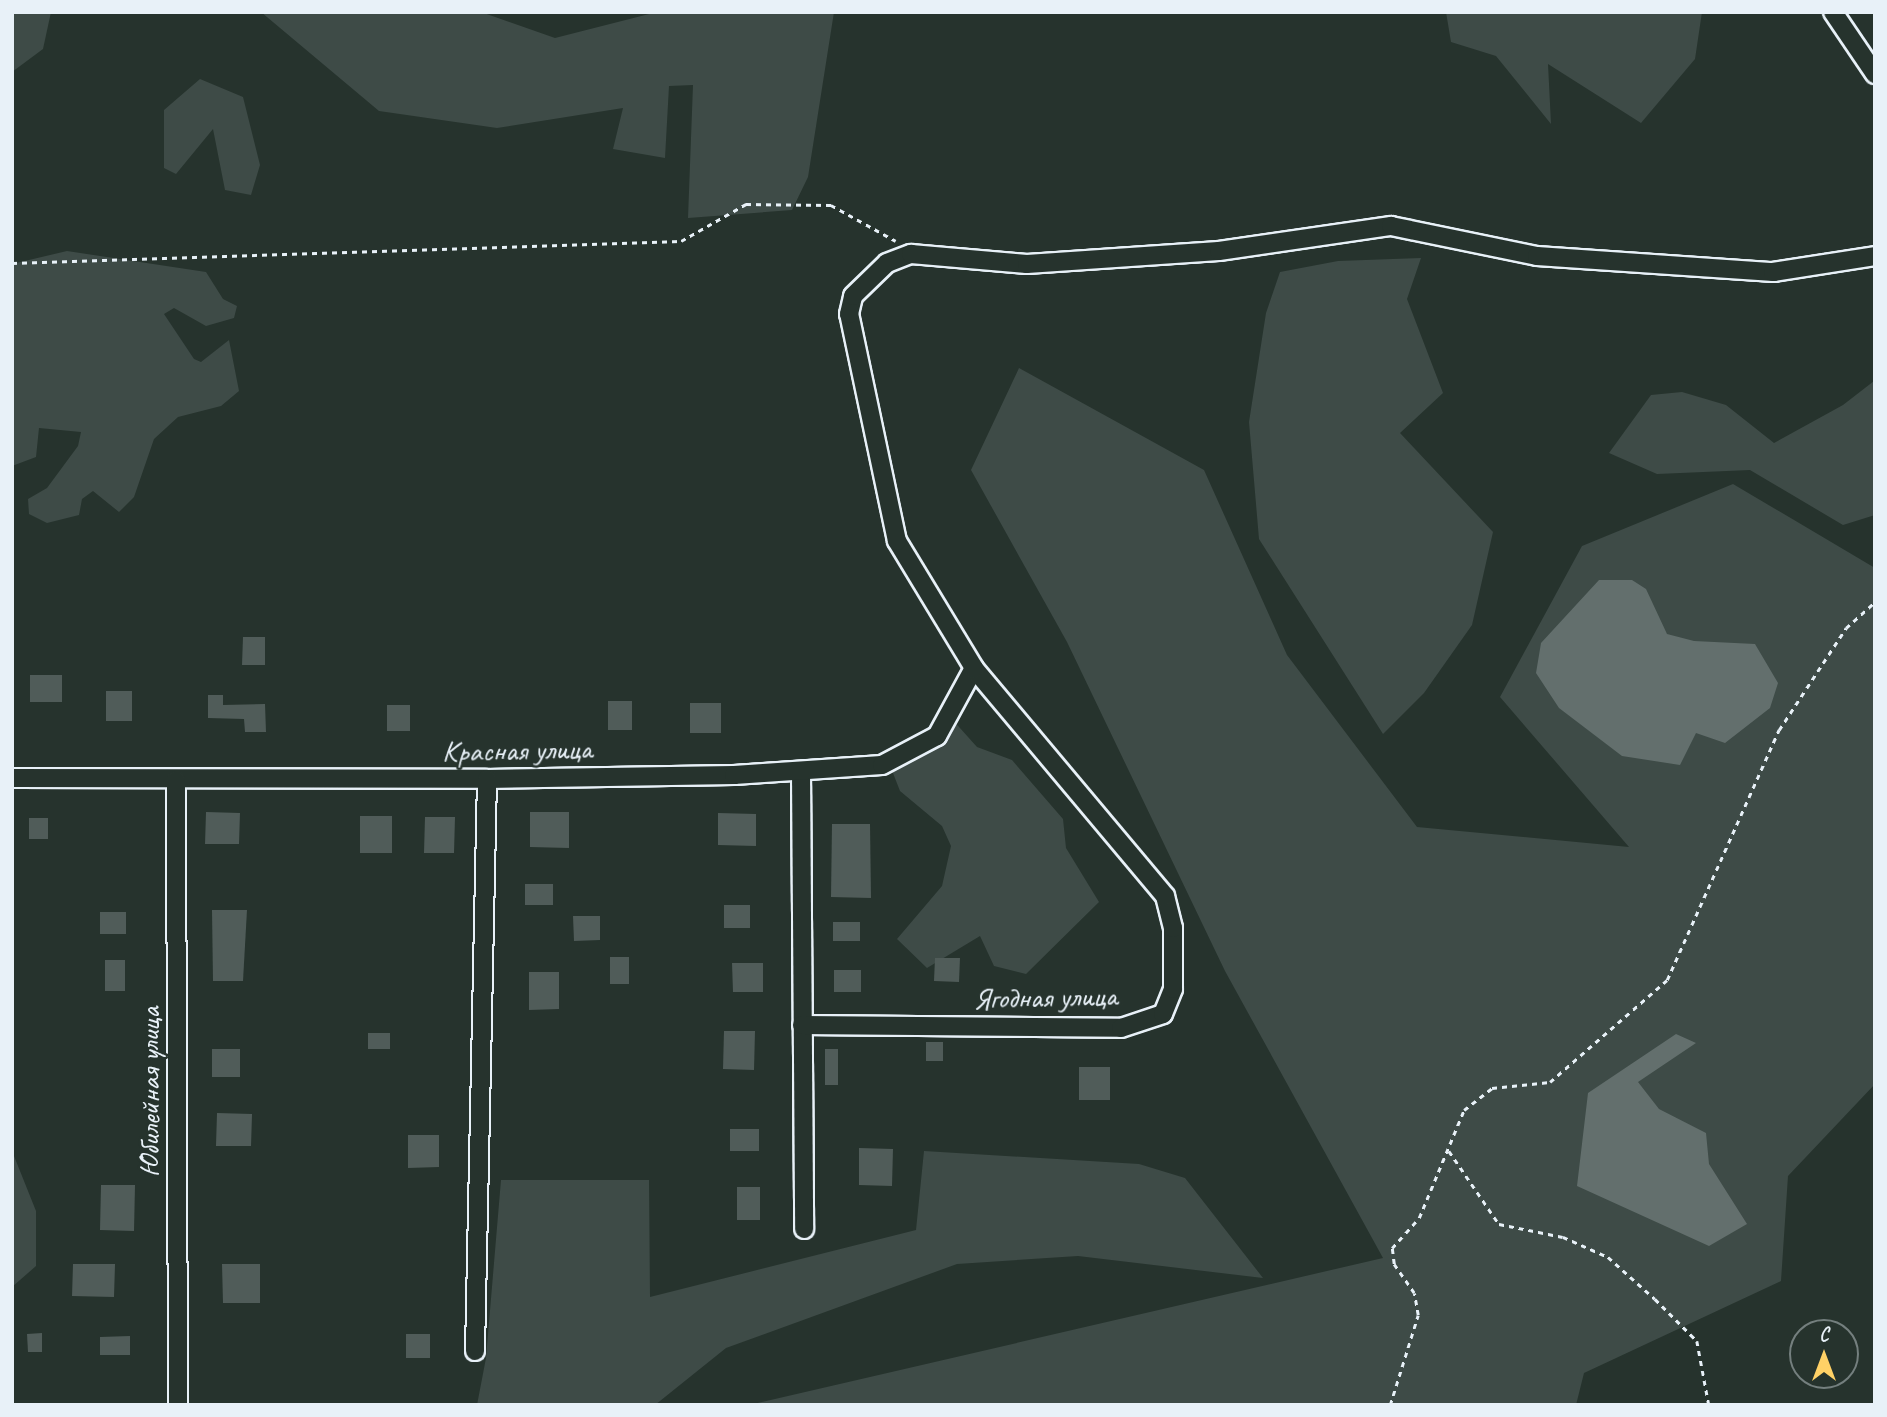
<!DOCTYPE html>
<meta charset="utf-8">
<style>
body{margin:0}
#map{position:relative;width:1887px;height:1417px;overflow:hidden;background:#26332d;font-family:Caveat,sans-serif}
div>[style]{position:absolute}
.green>*{inset:0;background:#3e4b47}
.water>*{inset:0;background:#636f6d}
.building>*{inset:0;background:#505c59}
.path>*{height:2.5px;margin-top:-1.25px;transform-origin:0;background:repeating-linear-gradient(90deg,#e8f1f8 0 5px,transparent 0 10px)}
.roads{filter:drop-shadow(2px 0 #e8f1f8) drop-shadow(-2px 0 #e8f1f8) drop-shadow(0 2px #e8f1f8) drop-shadow(0 -2px #e8f1f8)}
.minor>*{height:18px;margin:-9px;padding:0 9px;transform-origin:9px;border-radius:9px;background:#26332d}
span{translate:-50% -50%;white-space:nowrap;text-align:center;line-height:1.15;-webkit-text-stroke:5px #26332d;paint-order:stroke}
.street-label{font-size:30px;color:#e8f1f8}
.frame{position:absolute;inset:0;border:14px solid #e8f1f8;pointer-events:none}
.north{position:absolute;left:1789px;top:1319px;width:70px;height:70px;box-sizing:border-box;background:#26332d;border:2px solid #747f7e;border-radius:50%;rotate:0deg;font-size:19px;font-weight:700;line-height:28px;text-align:center;color:#e8f1f8}
.north::after{content:'';display:block;margin:auto;width:24px;height:32px;background:#ffd166;clip-path:polygon(50% 0,100% 100%,50% 72%,0 100%)}
</style>
<div id="map">
<div class="green">
<i style="clip-path:polygon(12px 12px,51px 12px,43px 49px,12px 72px)"></i>
<i style="clip-path:polygon(261px 12px,481px 12px,555px 38px,657px 12px,834px 12px,808px 177px,792px 210px,688px 218px,693px 85px,669px 86px,665px 158px,613px 149px,623px 108px,497px 128px,379px 111px)"></i>
<i style="clip-path:polygon(1446px 12px,1702px 12px,1695px 59px,1641px 123px,1548px 64px,1551px 124px,1496px 56px,1451px 42px)"></i>
<i style="clip-path:polygon(200px 79px,243px 97px,260px 165px,251px 195px,225px 190px,213px 129px,176px 174px,164px 168px,164px 110px)"></i>
<i style="clip-path:polygon(67px 251px,206px 272px,223px 299px,237px 306px,234px 318px,206px 326px,174px 308px,164px 314px,194px 359px,201px 362px,229px 340px,239px 391px,221px 406px,178px 417px,154px 439px,134px 497px,119px 512px,93px 491px,82px 499px,79px 515px,47px 523px,29px 514px,28px 499px,47px 488px,78px 446px,81px 432px,39px 428px,36px 457px,12px 466px,12px 264px)"></i>
<i style="clip-path:polygon(1421px 258px,1407px 299px,1443px 393px,1400px 433px,1493px 532px,1472px 625px,1424px 693px,1383px 734px,1259px 539px,1249px 422px,1266px 313px,1280px 272px,1338px 261px)"></i>
<i style="clip-path:polygon(1019px 368px,1204px 470px,1287px 655px,1417px 827px,1629px 847px,1500px 697px,1582px 546px,1733px 484px,1875px 568px,1875px 1084px,1788px 1176px,1781px 1281px,1584px 1373px,1576px 1405px,749px 1405px,1383px 1258px,1225px 971px,1067px 642px,971px 470px)"></i>
<i style="clip-path:polygon(1875px 373px,1875px 515px,1843px 525px,1750px 470px,1657px 474px,1609px 453px,1651px 395px,1682px 392px,1726px 405px,1774px 443px,1843px 405px,1874px 381px)"></i>
<i style="clip-path:polygon(951px 718px,977px 747px,1012px 760px,1063px 819px,1066px 848px,1099px 902px,1026px 974px,994px 966px,980px 936px,927px 968px,897px 939px,942px 886px,951px 846px,942px 826px,900px 791px,891px 768px)"></i>
<i style="clip-path:polygon(12px 1151px,36px 1211px,36px 1266px,12px 1287px)"></i>
<i style="clip-path:polygon(924px 1151px,1139px 1164px,1185px 1178px,1263px 1278px,1078px 1256px,957px 1264px,726px 1348px,655px 1405px,477px 1405px,486px 1358px,501px 1180px,649px 1180px,650px 1297px,916px 1230px)"></i>
</div>
<div class="water">
<i style="clip-path:polygon(1599px 580px,1632px 580px,1646px 589px,1667px 634px,1694px 641px,1755px 644px,1778px 683px,1770px 708px,1725px 743px,1696px 733px,1680px 765px,1622px 756px,1559px 708px,1536px 673px,1541px 643px)"></i>
<i style="clip-path:polygon(1676px 1034px,1696px 1043px,1638px 1082px,1659px 1109px,1706px 1133px,1709px 1164px,1747px 1224px,1709px 1246px,1577px 1186px,1588px 1093px)"></i>
</div>
<div class="building">
<i style="clip-path:polygon(243px 637px,265px 637px,265px 665px,242px 665px)"></i>
<i style="clip-path:polygon(30px 675px,62px 675px,62px 702px,30px 702px)"></i>
<i style="clip-path:polygon(106px 691px,132px 691px,132px 721px,106px 721px)"></i>
<i style="clip-path:polygon(208px 695px,223px 695px,223px 705px,265px 704px,266px 732px,245px 732px,244px 719px,208px 718px)"></i>
<i style="clip-path:polygon(608px 701px,632px 701px,632px 730px,608px 730px)"></i>
<i style="clip-path:polygon(690px 703px,721px 703px,721px 733px,690px 733px)"></i>
<i style="clip-path:polygon(387px 705px,410px 705px,410px 731px,387px 731px)"></i>
<i style="clip-path:polygon(206px 812px,240px 813px,239px 844px,205px 844px)"></i>
<i style="clip-path:polygon(530px 812px,569px 812px,569px 848px,530px 847px)"></i>
<i style="clip-path:polygon(718px 813px,756px 814px,756px 846px,718px 845px)"></i>
<i style="clip-path:polygon(360px 816px,392px 816px,392px 853px,360px 853px)"></i>
<i style="clip-path:polygon(425px 817px,455px 817px,454px 853px,424px 853px)"></i>
<i style="clip-path:polygon(29px 818px,48px 818px,48px 839px,29px 839px)"></i>
<i style="clip-path:polygon(832px 824px,870px 824px,871px 898px,831px 897px)"></i>
<i style="clip-path:polygon(525px 884px,553px 884px,553px 905px,525px 905px)"></i>
<i style="clip-path:polygon(724px 905px,750px 905px,750px 928px,724px 928px)"></i>
<i style="clip-path:polygon(212px 910px,247px 910px,243px 981px,213px 981px)"></i>
<i style="clip-path:polygon(100px 912px,126px 912px,126px 934px,100px 934px)"></i>
<i style="clip-path:polygon(573px 916px,600px 916px,600px 940px,574px 941px)"></i>
<i style="clip-path:polygon(833px 922px,860px 922px,860px 941px,833px 941px)"></i>
<i style="clip-path:polygon(610px 957px,629px 957px,629px 984px,610px 984px)"></i>
<i style="clip-path:polygon(935px 958px,960px 958px,959px 982px,934px 981px)"></i>
<i style="clip-path:polygon(105px 960px,125px 960px,125px 991px,105px 991px)"></i>
<i style="clip-path:polygon(732px 963px,763px 963px,763px 992px,733px 992px)"></i>
<i style="clip-path:polygon(834px 970px,861px 970px,861px 992px,834px 992px)"></i>
<i style="clip-path:polygon(529px 972px,559px 972px,559px 1009px,529px 1010px)"></i>
<i style="clip-path:polygon(724px 1031px,755px 1031px,754px 1070px,723px 1069px)"></i>
<i style="clip-path:polygon(368px 1033px,390px 1033px,390px 1049px,368px 1049px)"></i>
<i style="clip-path:polygon(926px 1042px,943px 1042px,943px 1061px,926px 1061px)"></i>
<i style="clip-path:polygon(212px 1049px,240px 1049px,240px 1077px,212px 1077px)"></i>
<i style="clip-path:polygon(825px 1049px,838px 1049px,838px 1085px,825px 1085px)"></i>
<i style="clip-path:polygon(1079px 1067px,1110px 1067px,1110px 1100px,1079px 1100px)"></i>
<i style="clip-path:polygon(217px 1113px,252px 1114px,251px 1146px,216px 1146px)"></i>
<i style="clip-path:polygon(730px 1129px,759px 1129px,759px 1151px,730px 1151px)"></i>
<i style="clip-path:polygon(408px 1135px,439px 1135px,439px 1167px,408px 1168px)"></i>
<i style="clip-path:polygon(859px 1148px,893px 1149px,892px 1186px,859px 1185px)"></i>
<i style="clip-path:polygon(101px 1185px,135px 1185px,134px 1231px,100px 1230px)"></i>
<i style="clip-path:polygon(737px 1187px,760px 1187px,760px 1220px,737px 1220px)"></i>
<i style="clip-path:polygon(73px 1264px,115px 1264px,114px 1297px,72px 1296px)"></i>
<i style="clip-path:polygon(222px 1264px,260px 1264px,260px 1303px,223px 1303px)"></i>
<i style="clip-path:polygon(42px 1333px,42px 1352px,28px 1352px,27px 1334px)"></i>
<i style="clip-path:polygon(406px 1334px,430px 1334px,430px 1358px,406px 1358px)"></i>
<i style="clip-path:polygon(130px 1336px,130px 1355px,100px 1355px,100px 1337px)"></i>
</div>
<div class="path">
<i style="left:12px;top:263px;width:669px;rotate:-1.88deg"></i>
<i style="left:681px;top:241px;width:75px;rotate:-29.6deg"></i>
<i style="left:746px;top:204px;width:85px;rotate:0.7deg"></i>
<i style="left:831px;top:205px;width:74px;rotate:29deg"></i>
<i style="left:1449px;top:1151px;width:88px;rotate:55.6deg"></i>
<i style="left:1499px;top:1224px;width:65px;rotate:11.5deg"></i>
<i style="left:1563px;top:1237px;width:49px;rotate:24deg"></i>
<i style="left:1608px;top:1257px;width:63px;rotate:41.8deg"></i>
<i style="left:1655px;top:1299px;width:59px;rotate:45deg"></i>
<i style="left:1697px;top:1341px;width:65px;rotate:79.4deg"></i>
<i style="left:1390px;top:1405px;width:94px;rotate:-72.7deg"></i>
<i style="left:1418px;top:1315px;width:22px;rotate:-100deg"></i>
<i style="left:1414px;top:1293px;width:35px;rotate:-125deg"></i>
<i style="left:1394px;top:1264px;width:16px;rotate:-97deg"></i>
<i style="left:1392px;top:1248px;width:40px;rotate:-48deg"></i>
<i style="left:1419px;top:1218px;width:117px;rotate:-67.4deg"></i>
<i style="left:1464px;top:1110px;width:36px;rotate:-38deg"></i>
<i style="left:1492px;top:1088px;width:58px;rotate:-5.9deg"></i>
<i style="left:1550px;top:1082px;width:155px;rotate:-41.1deg"></i>
<i style="left:1667px;top:980px;width:274px;rotate:-65.9deg"></i>
<i style="left:1779px;top:730px;width:122px;rotate:-56.7deg"></i>
<i style="left:1846px;top:628px;width:39px;rotate:-42deg"></i>
</div>
<div class="roads">
<div class="minor">
<i style="left:1833px;top:12px;width:75px;rotate:55.9deg"></i>
<i style="left:801px;top:772px;width:457px;rotate:89.6deg"></i>
<i style="left:12px;top:778px;width:475px;rotate:0.1deg"></i>
<i style="left:487px;top:779px;width:247px;rotate:-0.9deg"></i>
<i style="left:734px;top:775px;width:148px;rotate:-3.9deg"></i>
<i style="left:882px;top:765px;width:62px;rotate:-27.8deg"></i>
<i style="left:937px;top:736px;width:77px;rotate:-61.4deg"></i>
<i style="left:176px;top:780px;width:625px;rotate:89.82deg"></i>
<i style="left:802px;top:1025px;width:319px;rotate:0.5deg"></i>
<i style="left:1121px;top:1028px;width:44px;rotate:-18.4deg"></i>
<i style="left:1163px;top:1014px;width:27px;rotate:-68deg"></i>
<i style="left:1173px;top:989px;width:61px;rotate:-90deg"></i>
<i style="left:1173px;top:928px;width:33px;rotate:-104deg"></i>
<i style="left:1165px;top:896px;width:297px;rotate:-130deg"></i>
<i style="left:974px;top:668px;width:149px;rotate:-121.2deg"></i>
<i style="left:897px;top:541px;width:232px;rotate:-101.9deg"></i>
<i style="left:849px;top:314px;width:18px;rotate:-77deg"></i>
<i style="left:853px;top:296px;width:47px;rotate:-44.1deg"></i>
<i style="left:887px;top:263px;width:26px;rotate:-21deg"></i>
<i style="left:911px;top:254px;width:116px;rotate:4.9deg"></i>
<i style="left:1027px;top:264px;width:192px;rotate:-3.9deg"></i>
<i style="left:1219px;top:251px;width:174px;rotate:-8.3deg"></i>
<i style="left:1391px;top:226px;width:149px;rotate:11.6deg"></i>
<i style="left:1537px;top:256px;width:237px;rotate:3.9deg"></i>
<i style="left:1773px;top:272px;width:103px;rotate:-8.9deg"></i>
<i style="left:475px;top:1351px;width:572px;rotate:-88.8deg"></i>
</div>
</div>
<div class="street-label">
<span style="left:517px;top:750px;rotate:-1deg">Красная улица</span>
<span style="left:1045px;top:997px;rotate:-1deg">Ягодная улица</span>
<span style="left:149px;top:1092px;rotate:-90deg">Юбилейная улица</span>
</div>
<div class="frame"></div>
<div class="north">С</div>
</div>
